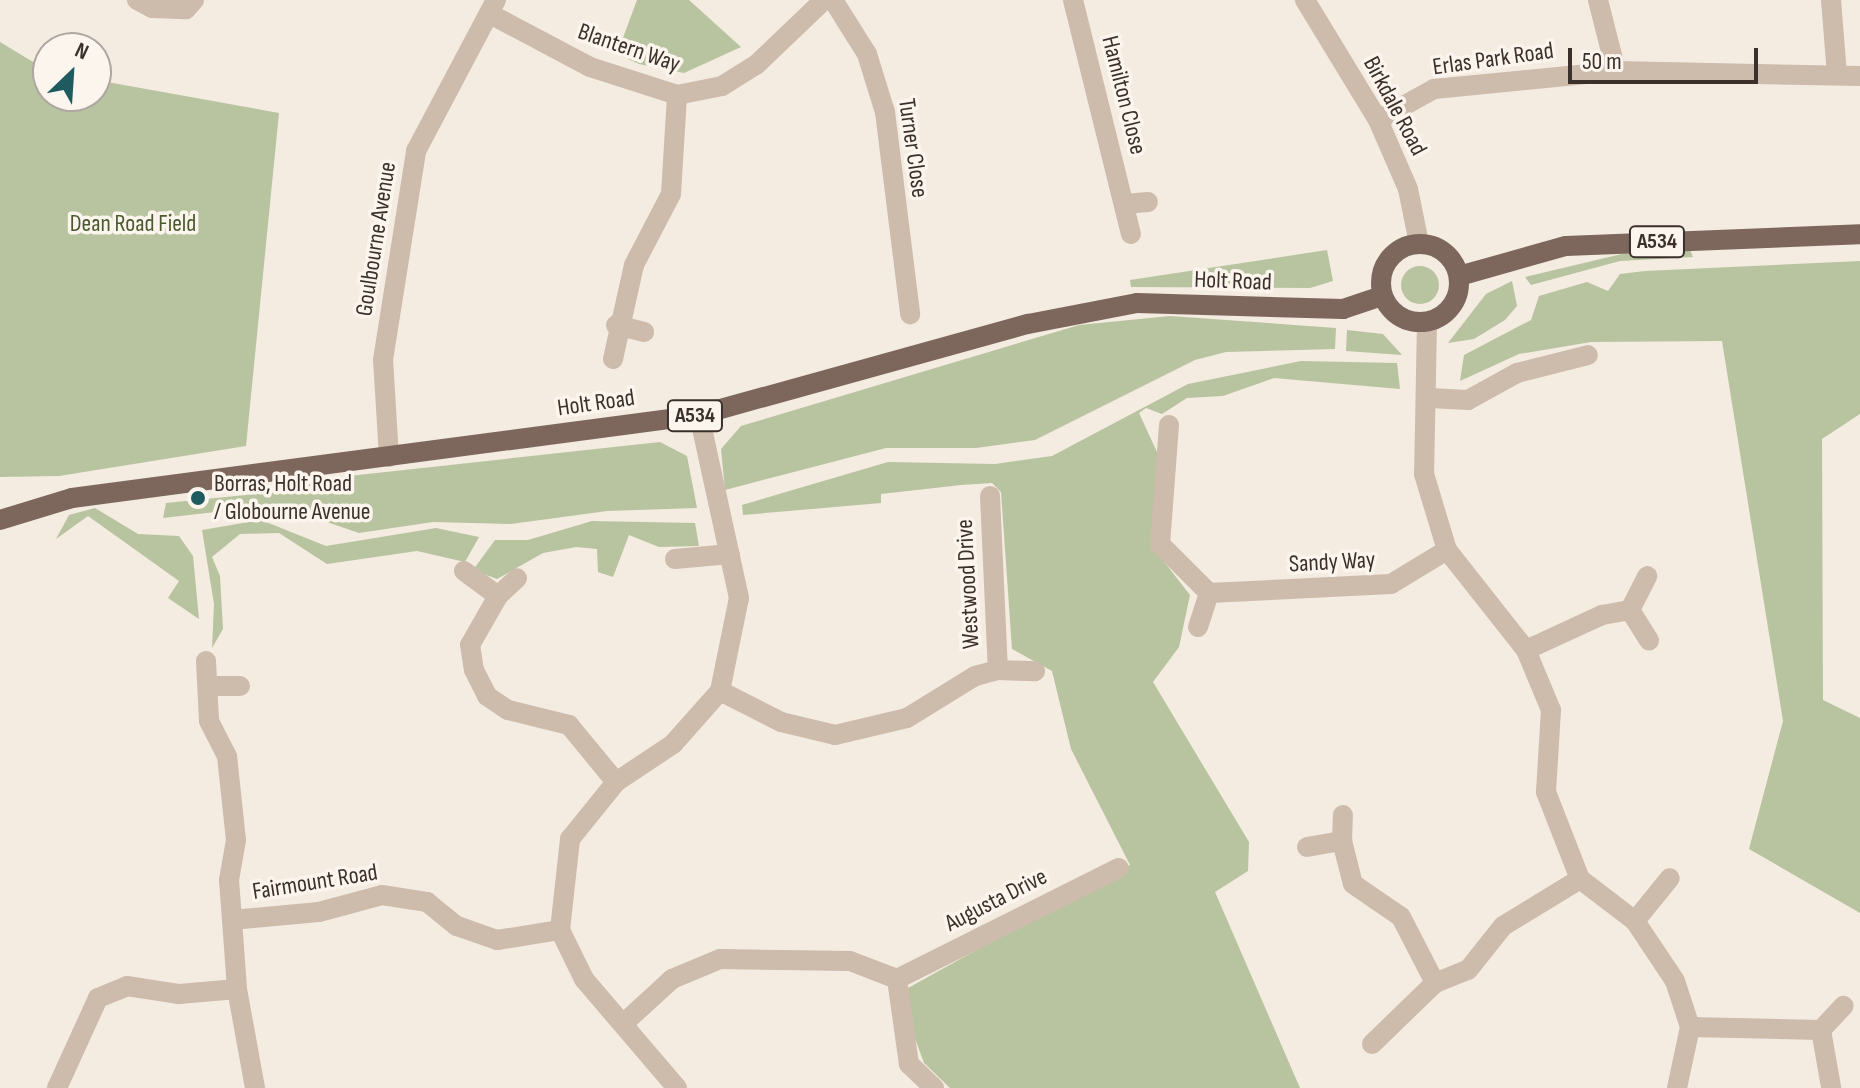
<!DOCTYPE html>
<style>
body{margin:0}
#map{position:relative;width:1860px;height:1088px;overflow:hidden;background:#f4ebe1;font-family:"Sofia Sans Condensed",sans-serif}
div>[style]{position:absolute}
.green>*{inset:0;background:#b8c4a0}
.round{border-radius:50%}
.minor>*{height:20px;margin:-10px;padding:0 10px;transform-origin:10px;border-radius:10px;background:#cdbbac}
.major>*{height:20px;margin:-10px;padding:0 10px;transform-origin:10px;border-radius:10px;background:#7d675c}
.major>.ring{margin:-10px;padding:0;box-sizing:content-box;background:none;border:20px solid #7d675c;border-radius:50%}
.dots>*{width:22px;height:22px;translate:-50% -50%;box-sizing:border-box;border:4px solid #fbf5ee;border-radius:50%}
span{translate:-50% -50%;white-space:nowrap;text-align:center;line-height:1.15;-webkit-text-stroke:7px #fbf5ee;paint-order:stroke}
.shield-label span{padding:2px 6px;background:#fbf5ee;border:2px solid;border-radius:6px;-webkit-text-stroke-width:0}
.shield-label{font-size:22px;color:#3b302b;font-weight:700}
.street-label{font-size:24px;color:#3b302b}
.park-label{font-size:24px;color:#4a5a2e}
.poi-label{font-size:24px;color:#3b302b}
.left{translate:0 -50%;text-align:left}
.north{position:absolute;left:32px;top:32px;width:80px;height:80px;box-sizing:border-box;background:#fbf5ee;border:2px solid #aea6a0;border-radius:50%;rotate:25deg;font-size:22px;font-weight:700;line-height:32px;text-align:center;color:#3b302b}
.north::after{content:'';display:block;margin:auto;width:28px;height:36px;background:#1f5a5e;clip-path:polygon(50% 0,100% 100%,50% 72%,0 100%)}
.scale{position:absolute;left:1568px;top:48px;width:190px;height:36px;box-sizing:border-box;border:4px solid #3b302b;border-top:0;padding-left:10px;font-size:24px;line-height:28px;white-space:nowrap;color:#3b302b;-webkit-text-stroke:6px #fbf5ee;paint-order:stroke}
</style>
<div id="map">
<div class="green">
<i style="clip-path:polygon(637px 0,689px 0,741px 47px,684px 73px,639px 64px,617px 54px)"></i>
<i style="clip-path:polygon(0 42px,48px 71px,48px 96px,96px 96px,96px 80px,279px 113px,246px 446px,59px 476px,0 477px)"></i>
<i style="clip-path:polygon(1327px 250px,1333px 281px,1310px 288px,1131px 287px,1130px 280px)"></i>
<i style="clip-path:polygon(1690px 250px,1693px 257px,1620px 261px,1531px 285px,1525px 277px,1630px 252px)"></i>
<i style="clip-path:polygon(1860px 261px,1860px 414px,1822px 439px,1823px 700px,1860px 718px,1860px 913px,1749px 849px,1783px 721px,1722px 341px,1591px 342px,1519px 354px,1460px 381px,1464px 355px,1531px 320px,1539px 296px,1587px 282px,1608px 291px,1620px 274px,1645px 271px)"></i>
<i class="round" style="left:1401px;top:266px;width:38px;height:38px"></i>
<i style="clip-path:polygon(1512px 281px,1517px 306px,1505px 320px,1474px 339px,1448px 343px,1486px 294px)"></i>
<i style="clip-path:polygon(1170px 316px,1336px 328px,1335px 349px,1226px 352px,1195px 360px,1035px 440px,976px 448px,886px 448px,725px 490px,721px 449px,741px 426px,1079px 325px)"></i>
<i style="clip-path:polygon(1347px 330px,1383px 334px,1402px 355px,1346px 351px)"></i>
<i style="clip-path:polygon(1301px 361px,1397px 363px,1400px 389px,1274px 378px,1223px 396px,1187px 398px,1162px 414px,1146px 408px,1139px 413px,1157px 452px,1162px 559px,1190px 595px,1179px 647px,1153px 682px,1249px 842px,1248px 871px,1215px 892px,1300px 1088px,950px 1088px,924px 1063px,909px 1022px,908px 988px,1130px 865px,1071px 749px,1052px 671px,1012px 649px,1001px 492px,992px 483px,961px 485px,881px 494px,881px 503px,743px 515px,742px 505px,888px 462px,995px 464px,1052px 456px,1188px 384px)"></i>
<i style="clip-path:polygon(660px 442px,687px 456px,697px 508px,607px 511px,511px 524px,433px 522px,359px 533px,277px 505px,163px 518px,166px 503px,306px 489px,312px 480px)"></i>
<i style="clip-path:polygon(95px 508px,138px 534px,179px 536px,193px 556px,199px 619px,168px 598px,179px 581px,88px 516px,56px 539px,69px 515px)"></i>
<i style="clip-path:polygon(261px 520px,326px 546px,436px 528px,479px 537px,465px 562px,417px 551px,327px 564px,279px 533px,240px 534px,212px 557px,220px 576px,223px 629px,212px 648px,214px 604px,202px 530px)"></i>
<i style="clip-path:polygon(592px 521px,695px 523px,699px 546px,659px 547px,629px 535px,613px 577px,598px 572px,597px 549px,576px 547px,543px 553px,497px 579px,473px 570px,495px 540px,528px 540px)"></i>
</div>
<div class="minor">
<i style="left:137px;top:0;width:17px;rotate:28deg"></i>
<i style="left:152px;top:8px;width:34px;rotate:2deg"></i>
<i style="left:186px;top:9px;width:12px;rotate:-48deg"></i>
<i style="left:833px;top:0;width:64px;rotate:57.8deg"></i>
<i style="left:867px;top:54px;width:61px;rotate:72.8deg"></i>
<i style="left:885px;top:112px;width:204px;rotate:82.9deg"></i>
<i style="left:1073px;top:0;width:241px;rotate:76.1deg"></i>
<i style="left:1305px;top:0;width:140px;rotate:58.7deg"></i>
<i style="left:1378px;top:120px;width:75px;rotate:66.5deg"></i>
<i style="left:1408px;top:189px;width:55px;rotate:78.5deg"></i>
<i style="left:1598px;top:0;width:73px;rotate:75.8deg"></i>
<i style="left:1831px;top:0;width:74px;rotate:85.4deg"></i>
<i style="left:490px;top:14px;width:113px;rotate:27.9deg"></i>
<i style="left:590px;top:67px;width:91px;rotate:17.8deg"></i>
<i style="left:677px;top:95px;width:46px;rotate:-11.3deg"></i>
<i style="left:722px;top:86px;width:40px;rotate:-32deg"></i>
<i style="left:756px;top:65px;width:94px;rotate:-43.7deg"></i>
<i style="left:1378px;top:120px;width:64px;rotate:-29deg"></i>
<i style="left:1434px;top:89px;width:183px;rotate:-5.6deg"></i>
<i style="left:1616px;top:71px;width:244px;rotate:1.2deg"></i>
<i style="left:1125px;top:204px;width:23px;rotate:-5deg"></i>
<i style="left:1427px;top:322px;width:152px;rotate:91.1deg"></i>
<i style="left:1424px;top:474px;width:79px;rotate:73.2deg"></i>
<i style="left:1447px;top:550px;width:127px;rotate:51.7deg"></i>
<i style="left:1526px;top:650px;width:65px;rotate:67.4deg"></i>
<i style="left:1551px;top:710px;width:82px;rotate:93.5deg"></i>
<i style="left:1546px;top:792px;width:93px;rotate:68.7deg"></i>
<i style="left:1580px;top:879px;width:69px;rotate:37.4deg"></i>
<i style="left:1635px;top:921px;width:72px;rotate:56.3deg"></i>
<i style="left:1675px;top:981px;width:48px;rotate:71.9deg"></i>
<i style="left:1690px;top:1027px;width:62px;rotate:102deg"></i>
<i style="left:616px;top:325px;width:29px;rotate:14deg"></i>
<i style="left:613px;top:359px;width:96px;rotate:-77.4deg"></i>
<i style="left:634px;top:265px;width:80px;rotate:-62.5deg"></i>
<i style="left:671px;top:194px;width:99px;rotate:-86.5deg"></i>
<i style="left:1429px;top:398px;width:39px;rotate:3deg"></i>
<i style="left:1468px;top:400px;width:56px;rotate:-28.9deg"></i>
<i style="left:1517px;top:373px;width:73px;rotate:-14.2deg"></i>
<i style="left:1169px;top:425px;width:119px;rotate:94.3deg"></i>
<i style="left:1160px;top:544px;width:69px;rotate:45deg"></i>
<i style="left:1209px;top:593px;width:182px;rotate:-2.8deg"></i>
<i style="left:1391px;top:584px;width:66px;rotate:-31.3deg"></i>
<i style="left:389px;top:457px;width:97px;rotate:-93.5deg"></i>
<i style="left:383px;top:360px;width:212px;rotate:-81deg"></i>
<i style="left:416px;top:151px;width:171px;rotate:-62.1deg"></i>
<i style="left:990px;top:496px;width:174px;rotate:87.4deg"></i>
<i style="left:998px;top:670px;width:37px;rotate:2deg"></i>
<i style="left:675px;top:559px;width:55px;rotate:-5.2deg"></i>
<i style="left:464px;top:571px;width:42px;rotate:36.3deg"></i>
<i style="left:498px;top:596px;width:56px;rotate:119.7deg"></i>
<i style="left:470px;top:645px;width:25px;rotate:81deg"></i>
<i style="left:474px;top:670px;width:29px;rotate:63deg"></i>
<i style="left:487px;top:696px;width:25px;rotate:34deg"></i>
<i style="left:508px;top:710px;width:63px;rotate:13.8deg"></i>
<i style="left:569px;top:725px;width:74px;rotate:50.5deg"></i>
<i style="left:498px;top:596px;width:26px;rotate:-43deg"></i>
<i style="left:1630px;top:610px;width:36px;rotate:58deg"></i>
<i style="left:1198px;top:627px;width:36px;rotate:-72deg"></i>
<i style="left:1526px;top:650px;width:84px;rotate:-24.7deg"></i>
<i style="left:1602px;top:615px;width:28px;rotate:-10deg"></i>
<i style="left:1630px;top:610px;width:38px;rotate:-63deg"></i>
<i style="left:206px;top:661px;width:60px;rotate:87.1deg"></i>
<i style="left:209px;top:721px;width:39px;rotate:63deg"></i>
<i style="left:227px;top:756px;width:84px;rotate:83.9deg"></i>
<i style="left:236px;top:840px;width:41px;rotate:99.9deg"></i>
<i style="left:229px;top:880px;width:40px;rotate:85.7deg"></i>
<i style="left:209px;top:686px;width:31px"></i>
<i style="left:720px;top:691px;width:68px;rotate:26.9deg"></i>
<i style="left:781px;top:722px;width:56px;rotate:13.5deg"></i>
<i style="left:835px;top:735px;width:74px;rotate:-13.3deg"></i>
<i style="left:907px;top:718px;width:80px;rotate:-31.7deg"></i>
<i style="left:975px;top:676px;width:24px;rotate:-15deg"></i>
<i style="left:1342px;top:841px;width:26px;rotate:-88deg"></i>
<i style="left:1307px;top:847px;width:36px;rotate:-10deg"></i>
<i style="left:1342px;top:841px;width:44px;rotate:75.7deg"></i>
<i style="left:1353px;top:884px;width:58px;rotate:34.5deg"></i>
<i style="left:1401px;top:917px;width:74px;rotate:62.7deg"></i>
<i style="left:1635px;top:921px;width:55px;rotate:-50.9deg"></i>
<i style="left:897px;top:979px;width:248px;rotate:-26.6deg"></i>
<i style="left:237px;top:989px;width:101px;rotate:79.7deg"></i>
<i style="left:624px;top:1023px;width:65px;rotate:-42.5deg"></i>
<i style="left:672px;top:979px;width:52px;rotate:-22.6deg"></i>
<i style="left:720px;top:959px;width:130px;rotate:0.9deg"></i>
<i style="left:850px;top:961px;width:50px;rotate:21deg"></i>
<i style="left:897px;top:979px;width:86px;rotate:82deg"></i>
<i style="left:909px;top:1064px;width:35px;rotate:44deg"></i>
<i style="left:1690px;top:1027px;width:131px;rotate:1.3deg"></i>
<i style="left:1821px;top:1030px;width:58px;rotate:80deg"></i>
<i style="left:1821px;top:1030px;width:33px;rotate:-47deg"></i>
<i style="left:1372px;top:1044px;width:88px;rotate:-44.1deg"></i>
<i style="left:1435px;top:983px;width:35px;rotate:-22deg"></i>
<i style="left:1468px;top:970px;width:56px;rotate:-51.5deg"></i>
<i style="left:1503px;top:926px;width:90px;rotate:-31.4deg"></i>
<i style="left:57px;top:1088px;width:99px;rotate:-65.5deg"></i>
<i style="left:98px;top:998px;width:31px;rotate:-22deg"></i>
<i style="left:127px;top:986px;width:53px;rotate:8.7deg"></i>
<i style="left:179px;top:994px;width:58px;rotate:-4.9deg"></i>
<i style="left:237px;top:989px;width:69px;rotate:-94.1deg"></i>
<i style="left:232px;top:920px;width:87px;rotate:-5.3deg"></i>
<i style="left:319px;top:912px;width:65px;rotate:-15.1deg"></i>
<i style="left:382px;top:895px;width:46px;rotate:8.8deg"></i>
<i style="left:427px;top:902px;width:38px;rotate:39deg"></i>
<i style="left:457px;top:926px;width:42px;rotate:19.3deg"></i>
<i style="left:497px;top:940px;width:64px;rotate:-9deg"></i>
<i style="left:677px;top:1088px;width:143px;rotate:-130.5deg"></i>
<i style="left:584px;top:979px;width:55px;rotate:-116.1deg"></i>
<i style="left:560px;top:930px;width:92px;rotate:-83.7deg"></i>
<i style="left:570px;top:839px;width:73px;rotate:-51.1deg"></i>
<i style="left:616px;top:782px;width:69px;rotate:-33.7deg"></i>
<i style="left:673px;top:744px;width:71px;rotate:-48.4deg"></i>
<i style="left:720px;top:691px;width:95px;rotate:-78.5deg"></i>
<i style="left:739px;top:598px;width:187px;rotate:-102.3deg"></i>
</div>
<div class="major">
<i class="ring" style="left:1381px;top:244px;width:58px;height:58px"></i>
<i style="left:1459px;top:276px;width:111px;rotate:-15.7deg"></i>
<i style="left:1566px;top:246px;width:294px;rotate:-2.3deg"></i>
<i style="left:0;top:520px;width:75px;rotate:-17deg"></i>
<i style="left:72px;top:498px;width:632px;rotate:-7.54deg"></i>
<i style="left:699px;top:415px;width:341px;rotate:-15.5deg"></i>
<i style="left:1028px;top:324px;width:111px;rotate:-10.9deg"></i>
<i style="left:1137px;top:303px;width:206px;rotate:1.7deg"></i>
<i style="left:1343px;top:309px;width:41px;rotate:-18.4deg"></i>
</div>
<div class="dots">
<i style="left:198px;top:498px;background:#1f5a5e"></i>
</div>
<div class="shield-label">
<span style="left:1657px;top:242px">A534</span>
<span style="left:695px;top:416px">A534</span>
</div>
<div class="street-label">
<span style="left:629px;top:48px;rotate:19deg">Blantern Way</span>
<span style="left:1493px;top:59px;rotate:-8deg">Erlas Park Road</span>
<span style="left:1124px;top:95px;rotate:76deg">Hamilton Close</span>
<span style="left:1395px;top:106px;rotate:62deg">Birkdale Road</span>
<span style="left:913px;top:148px;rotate:82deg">Turner Close</span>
<span style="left:376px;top:239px;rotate:-81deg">Goulbourne Avenue</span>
<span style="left:1233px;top:281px;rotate:2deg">Holt Road</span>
<span style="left:596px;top:403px;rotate:-8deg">Holt Road</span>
<span style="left:1332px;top:562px;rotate:-3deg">Sandy Way</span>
<span style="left:968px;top:584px;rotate:-93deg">Westwood Drive</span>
<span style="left:315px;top:882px;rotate:-9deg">Fairmount Road</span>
<span style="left:996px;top:900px;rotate:-27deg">Augusta Drive</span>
</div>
<div class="park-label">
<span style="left:133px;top:224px">Dean Road Field</span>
</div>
<div class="poi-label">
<span class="left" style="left:214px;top:498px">Borras, Holt Road<br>/ Globourne Avenue</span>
</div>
<div class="north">N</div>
<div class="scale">50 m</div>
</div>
